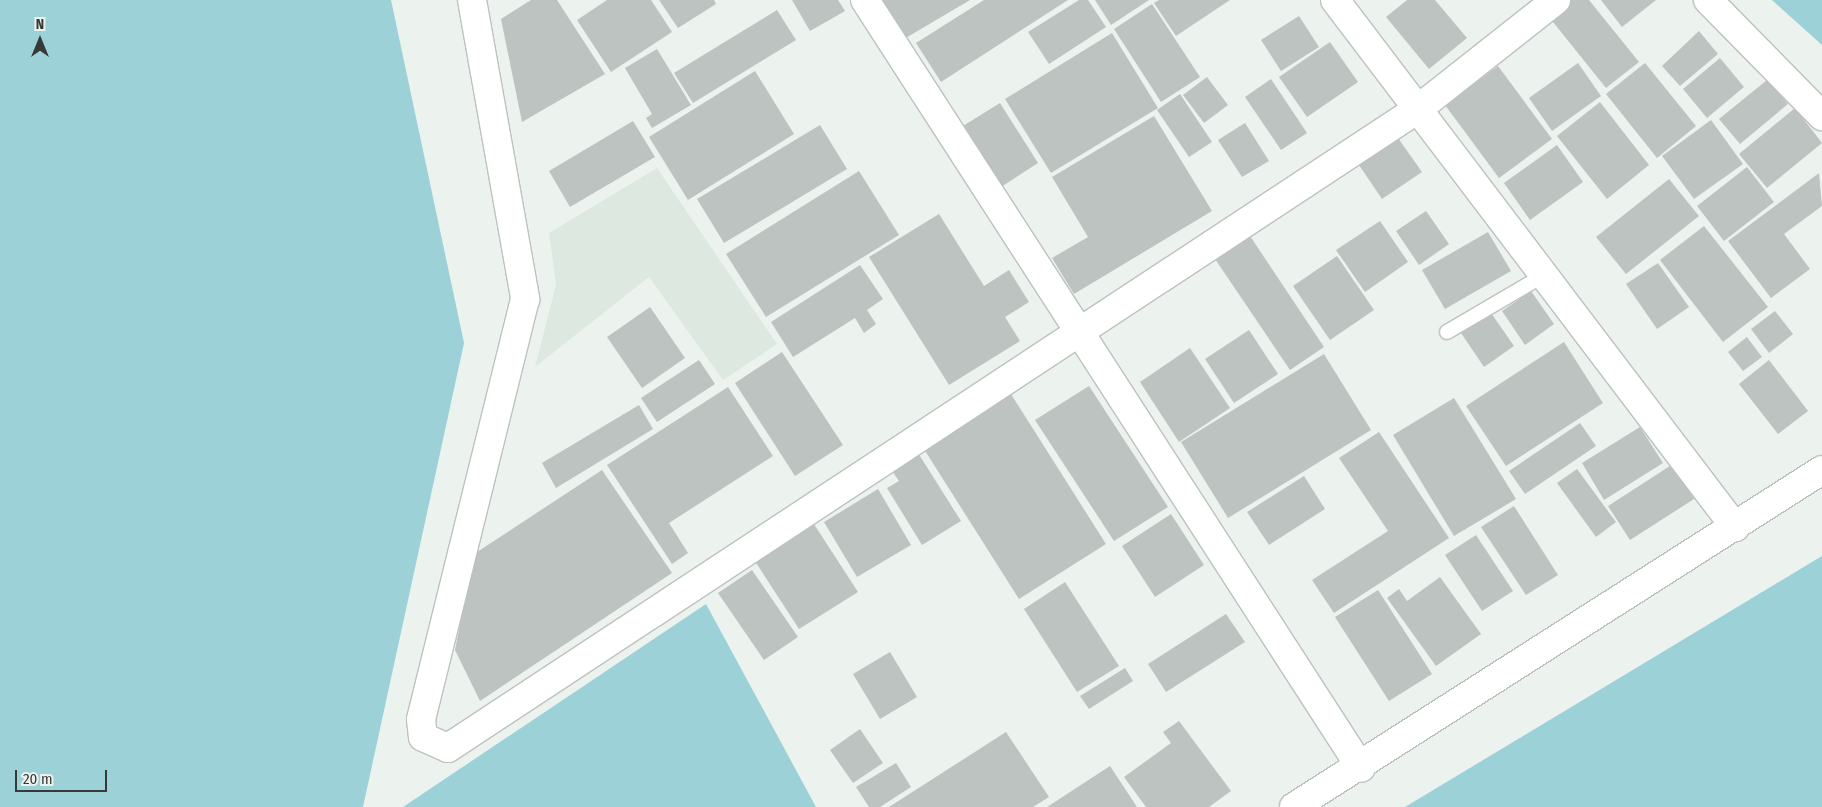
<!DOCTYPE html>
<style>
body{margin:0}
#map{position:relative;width:1822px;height:807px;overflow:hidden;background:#ecf2ee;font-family:"Fira Sans Condensed",sans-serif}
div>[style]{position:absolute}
.built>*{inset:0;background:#dde9e0}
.water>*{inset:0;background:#9bd1d7}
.building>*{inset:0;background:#bcc3c1}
.roads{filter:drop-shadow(1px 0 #bdc2be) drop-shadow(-1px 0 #bdc2be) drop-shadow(0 1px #bdc2be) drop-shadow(0 -1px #bdc2be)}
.lane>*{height:14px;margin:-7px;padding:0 7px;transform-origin:7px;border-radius:7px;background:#fff}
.street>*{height:28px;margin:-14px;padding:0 14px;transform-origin:14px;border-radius:14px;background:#fff}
span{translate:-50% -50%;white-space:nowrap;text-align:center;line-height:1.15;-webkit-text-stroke:5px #ecf2ee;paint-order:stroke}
.north{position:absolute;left:15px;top:15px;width:50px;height:50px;-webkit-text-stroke:4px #ecf2ee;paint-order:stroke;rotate:0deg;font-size:14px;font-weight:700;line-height:20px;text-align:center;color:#373937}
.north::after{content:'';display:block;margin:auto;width:18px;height:22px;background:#373937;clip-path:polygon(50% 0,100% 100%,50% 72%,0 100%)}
.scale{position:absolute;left:15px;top:770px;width:92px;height:22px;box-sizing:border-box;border:2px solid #373937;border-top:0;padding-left:6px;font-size:15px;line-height:18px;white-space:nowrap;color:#373937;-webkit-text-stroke:4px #ecf2ee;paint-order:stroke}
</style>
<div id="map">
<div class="built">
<i style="clip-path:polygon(657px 168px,777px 344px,723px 380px,649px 277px,535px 367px,556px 285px,549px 233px)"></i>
</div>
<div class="water">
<i style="clip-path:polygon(0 0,391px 0,464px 343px,363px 807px,0 807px)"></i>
<i style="clip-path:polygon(1772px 0,1822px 0,1822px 45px)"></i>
<i style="clip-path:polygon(1822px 556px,1822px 807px,1405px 807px,1435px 789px)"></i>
<i style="clip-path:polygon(706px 604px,816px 807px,403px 807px)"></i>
</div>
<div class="building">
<i style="clip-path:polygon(531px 0,557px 0,605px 74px,522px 122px,501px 19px)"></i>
<i style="clip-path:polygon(607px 0,651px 0,672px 32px,611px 72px,577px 20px)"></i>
<i style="clip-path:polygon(659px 0,714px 0,716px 4px,678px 28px)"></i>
<i style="clip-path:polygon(792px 0,838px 0,845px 11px,810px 31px)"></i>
<i style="clip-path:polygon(881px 0,970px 0,904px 39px)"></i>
<i style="clip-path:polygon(984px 0,1068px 0,941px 82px,916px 43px)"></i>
<i style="clip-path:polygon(1079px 0,1088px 0,1106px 27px,1049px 64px,1028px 32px)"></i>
<i style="clip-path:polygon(1095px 0,1149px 0,1111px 25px)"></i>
<i style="clip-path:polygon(1159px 0,1230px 0,1176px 36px,1154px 3px)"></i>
<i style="clip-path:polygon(1407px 0,1435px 0,1467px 38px,1429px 69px,1386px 17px)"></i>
<i style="clip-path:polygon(1560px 0,1589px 0,1639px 62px,1606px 88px,1545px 12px)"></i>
<i style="clip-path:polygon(1601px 0,1656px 0,1622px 27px)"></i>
<i style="clip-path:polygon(1152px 4px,1200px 77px,1161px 102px,1114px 29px)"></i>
<i style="clip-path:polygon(777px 10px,796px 40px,693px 103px,674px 73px)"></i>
<i style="clip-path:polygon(1299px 16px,1319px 47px,1281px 71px,1261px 40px)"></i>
<i style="clip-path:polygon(1699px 31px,1718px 54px,1680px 86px,1662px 66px)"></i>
<i style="clip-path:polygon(1112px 33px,1158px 108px,1051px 173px,1005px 99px)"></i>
<i style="clip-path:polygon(1330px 42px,1358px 82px,1307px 117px,1279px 77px)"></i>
<i style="clip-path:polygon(657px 49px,691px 105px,652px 128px,646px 118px,652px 114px,625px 68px)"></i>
<i style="clip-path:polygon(1720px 58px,1744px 87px,1707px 118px,1683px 89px)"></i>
<i style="clip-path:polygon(1578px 63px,1601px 96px,1552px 131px,1529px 98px)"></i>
<i style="clip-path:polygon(1645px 63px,1696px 126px,1657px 158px,1606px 94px)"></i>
<i style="clip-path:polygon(1498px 66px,1552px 139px,1499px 178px,1445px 105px)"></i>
<i style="clip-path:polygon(755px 71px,794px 134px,688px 200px,649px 137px)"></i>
<i style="clip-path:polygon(1207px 77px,1228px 105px,1204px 123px,1183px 95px)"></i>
<i style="clip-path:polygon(1271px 79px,1307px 133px,1281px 150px,1245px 97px)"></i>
<i style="clip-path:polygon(1767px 80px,1788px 104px,1740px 144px,1719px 119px)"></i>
<i style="clip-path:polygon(1180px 94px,1212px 142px,1189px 157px,1157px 110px)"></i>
<i style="clip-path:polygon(1600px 102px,1649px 165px,1607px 199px,1557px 136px)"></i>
<i style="clip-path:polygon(1000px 103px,1038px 163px,1001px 187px,963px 126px)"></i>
<i style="clip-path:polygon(1795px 108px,1822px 143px,1767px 188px,1739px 154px)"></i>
<i style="clip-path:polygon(1154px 116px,1212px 211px,1074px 294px,1052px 258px,1088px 237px,1052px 177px)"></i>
<i style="clip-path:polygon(1711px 120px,1743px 164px,1694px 199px,1662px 156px)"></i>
<i style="clip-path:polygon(633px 121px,655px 157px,570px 207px,549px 171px)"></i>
<i style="clip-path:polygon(1245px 123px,1269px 161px,1242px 177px,1218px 140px)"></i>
<i style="clip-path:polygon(820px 125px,847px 169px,724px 243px,697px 199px)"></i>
<i style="clip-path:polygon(1398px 138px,1422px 172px,1382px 199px,1359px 165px)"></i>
<i style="clip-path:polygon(1557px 145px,1583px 182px,1530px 220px,1504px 183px)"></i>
<i style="clip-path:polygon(1747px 167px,1774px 202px,1724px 241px,1697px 206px)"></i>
<i style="clip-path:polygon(859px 171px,899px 235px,766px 317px,726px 254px)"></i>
<i style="clip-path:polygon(1819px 173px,1822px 206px,1784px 234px,1810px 269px,1771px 298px,1728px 241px)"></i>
<i style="clip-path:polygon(1669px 179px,1699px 216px,1626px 274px,1596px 237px)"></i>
<i style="clip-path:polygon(1426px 211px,1449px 244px,1419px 265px,1396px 231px)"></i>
<i style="clip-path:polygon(939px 214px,984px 286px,1009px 270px,1029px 302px,1005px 317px,1020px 341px,949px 385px,869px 257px)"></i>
<i style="clip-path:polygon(1380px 221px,1408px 262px,1365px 292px,1336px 250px)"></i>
<i style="clip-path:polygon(1704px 226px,1768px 307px,1723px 342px,1660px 260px)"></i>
<i style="clip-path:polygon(1488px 232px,1511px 271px,1445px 309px,1422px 270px)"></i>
<i style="clip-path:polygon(1248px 233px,1324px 347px,1290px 370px,1213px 256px)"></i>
<i style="clip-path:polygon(1337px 256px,1374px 310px,1330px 340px,1293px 286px)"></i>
<i style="clip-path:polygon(1658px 263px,1689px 307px,1657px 329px,1626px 284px)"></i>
<i style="clip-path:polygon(860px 265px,883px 299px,867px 310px,876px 324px,864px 333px,855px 318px,793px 357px,771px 322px)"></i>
<i style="clip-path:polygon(1531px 291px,1554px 324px,1525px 345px,1502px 311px)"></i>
<i style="clip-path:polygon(650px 307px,685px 358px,642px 388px,607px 337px)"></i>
<i style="clip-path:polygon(1775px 311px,1793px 334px,1769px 353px,1751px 329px)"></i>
<i style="clip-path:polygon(1491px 313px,1514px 346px,1484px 367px,1461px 333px)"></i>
<i style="clip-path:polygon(1249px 330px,1278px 374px,1234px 403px,1205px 359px)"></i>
<i style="clip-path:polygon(1747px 337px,1762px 357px,1743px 371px,1728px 352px)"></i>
<i style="clip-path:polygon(1564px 342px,1603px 403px,1506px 466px,1466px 406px)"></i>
<i style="clip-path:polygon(1190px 348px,1230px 408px,1179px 442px,1140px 382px)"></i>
<i style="clip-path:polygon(782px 352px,843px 445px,795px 476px,735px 383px)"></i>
<i style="clip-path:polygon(1324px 354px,1371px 430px,1228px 518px,1181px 442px)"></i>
<i style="clip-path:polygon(699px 360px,715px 384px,657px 422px,641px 398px)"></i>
<i style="clip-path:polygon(1769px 360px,1808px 411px,1778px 434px,1739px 384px)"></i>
<i style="clip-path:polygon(1089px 386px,1168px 507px,1114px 541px,1035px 420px)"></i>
<i style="clip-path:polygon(728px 387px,773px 456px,669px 523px,688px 553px,672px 564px,607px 465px)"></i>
<i style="clip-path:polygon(1009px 391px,1106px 544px,1019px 599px,922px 446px)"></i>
<i style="clip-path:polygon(1454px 398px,1516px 499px,1454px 536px,1393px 435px)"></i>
<i style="clip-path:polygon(639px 405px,653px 429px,556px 488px,542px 463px)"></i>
<i style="clip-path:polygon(1580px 423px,1596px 446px,1525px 494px,1509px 471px)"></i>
<i style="clip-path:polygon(1640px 427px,1663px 463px,1604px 500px,1582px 463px)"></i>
<i style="clip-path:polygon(1379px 432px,1449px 538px,1334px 613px,1312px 580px,1388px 531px,1339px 458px)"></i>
<i style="clip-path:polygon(913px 445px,961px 521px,922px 545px,887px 488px,899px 481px,886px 462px)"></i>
<i style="clip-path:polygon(1673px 464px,1694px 499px,1630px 540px,1608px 506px)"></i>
<i style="clip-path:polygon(1577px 469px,1616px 522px,1596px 537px,1557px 483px)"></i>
<i style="clip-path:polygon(602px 470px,672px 573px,480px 701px,455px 650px,474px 554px)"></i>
<i style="clip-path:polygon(1304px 476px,1325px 509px,1269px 545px,1247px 512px)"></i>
<i style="clip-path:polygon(878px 489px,911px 545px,857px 577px,824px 522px)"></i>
<i style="clip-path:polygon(1514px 506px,1558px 575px,1526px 595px,1481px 527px)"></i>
<i style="clip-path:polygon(1171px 514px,1204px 565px,1155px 597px,1122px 546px)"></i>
<i style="clip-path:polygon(810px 518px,858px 592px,799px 629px,751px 555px)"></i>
<i style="clip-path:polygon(1476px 535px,1513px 591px,1482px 611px,1445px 555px)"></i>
<i style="clip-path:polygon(752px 570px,798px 637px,764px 660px,718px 593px)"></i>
<i style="clip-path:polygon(1440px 577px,1481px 634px,1436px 666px,1387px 598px,1399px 589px,1407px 601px)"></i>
<i style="clip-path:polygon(1065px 582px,1119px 666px,1077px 692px,1024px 609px)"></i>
<i style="clip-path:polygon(1378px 590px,1432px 674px,1389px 701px,1335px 617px)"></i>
<i style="clip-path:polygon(1226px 614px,1245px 642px,1166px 692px,1148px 664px)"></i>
<i style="clip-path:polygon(890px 652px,917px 697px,880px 719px,853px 674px)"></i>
<i style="clip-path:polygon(1125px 668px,1133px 681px,1089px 709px,1080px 696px)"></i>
<i style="clip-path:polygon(1179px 721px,1231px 791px,1209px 807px,1146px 807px,1124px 777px,1171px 743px,1163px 732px)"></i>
<i style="clip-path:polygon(860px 729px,883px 763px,853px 783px,830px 750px)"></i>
<i style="clip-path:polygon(1006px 732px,1049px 797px,1033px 807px,889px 807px)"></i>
<i style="clip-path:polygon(896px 763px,911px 787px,880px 807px,869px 807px,856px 787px)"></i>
<i style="clip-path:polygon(1110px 766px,1137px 807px,1047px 807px)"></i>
</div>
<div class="roads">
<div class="lane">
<i style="left:1447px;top:332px;width:113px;rotate:-30.4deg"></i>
</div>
<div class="street">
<i style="left:472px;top:0;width:304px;rotate:79.9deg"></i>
<i style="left:525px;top:299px;width:433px;rotate:103.9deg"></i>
<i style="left:421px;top:719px;width:18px;rotate:84deg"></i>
<i style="left:423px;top:737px;width:27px;rotate:24deg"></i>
<i style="left:448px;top:748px;width:1162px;rotate:-33.38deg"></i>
<i style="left:1418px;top:109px;width:176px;rotate:-38.3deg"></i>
<i style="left:865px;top:0;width:914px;rotate:57.14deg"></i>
<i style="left:1335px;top:0;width:662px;rotate:52.8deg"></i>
<i style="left:1708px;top:0;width:163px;rotate:45.5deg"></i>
<i style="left:1294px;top:807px;width:626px;rotate:-32.55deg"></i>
</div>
</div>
<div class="north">N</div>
<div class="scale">20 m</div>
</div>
